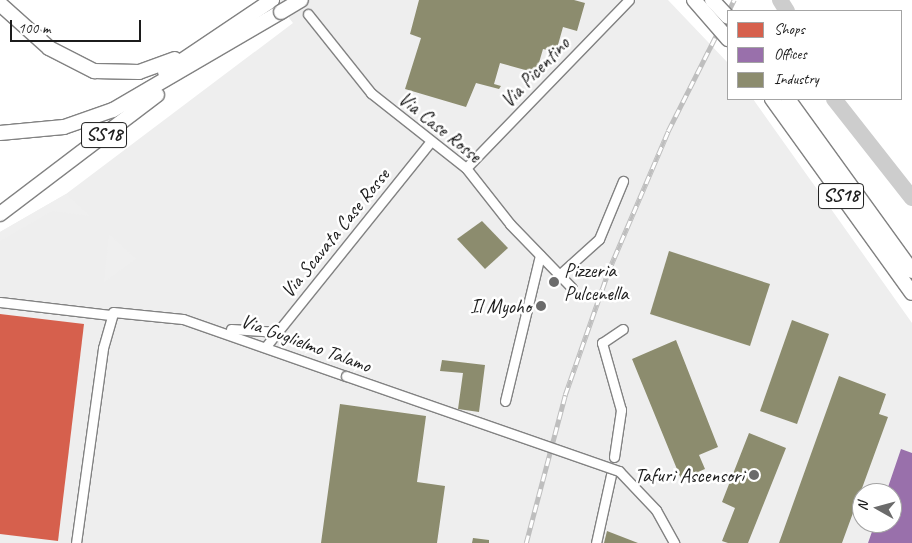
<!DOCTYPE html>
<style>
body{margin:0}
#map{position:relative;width:912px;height:543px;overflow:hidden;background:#fff;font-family:Caveat,sans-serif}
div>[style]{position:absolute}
.built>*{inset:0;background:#eee}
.green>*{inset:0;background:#efefef}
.shops>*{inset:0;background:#d6604d}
.offices>*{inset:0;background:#9970ab}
.industry>*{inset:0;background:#8c8c6e}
.river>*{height:16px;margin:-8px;padding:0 8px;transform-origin:8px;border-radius:8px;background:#cdcdcd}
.roads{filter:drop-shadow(1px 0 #828282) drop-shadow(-1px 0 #828282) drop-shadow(0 1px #828282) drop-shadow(0 -1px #828282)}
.minor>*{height:9px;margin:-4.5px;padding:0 4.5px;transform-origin:4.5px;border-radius:4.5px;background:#fff}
.highway>*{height:14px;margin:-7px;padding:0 7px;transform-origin:7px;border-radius:7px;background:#fff}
.rail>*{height:4.5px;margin-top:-2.25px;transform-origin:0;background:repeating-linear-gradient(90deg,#fff 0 8px,#bebebe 0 16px);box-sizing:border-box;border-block:1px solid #bebebe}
.bridges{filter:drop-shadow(1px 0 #828282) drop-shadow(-1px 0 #828282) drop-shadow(0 1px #828282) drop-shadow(0 -1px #828282)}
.minor-bridge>*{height:9px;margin:-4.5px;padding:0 4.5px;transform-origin:4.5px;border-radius:4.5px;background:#fff}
.highway-bridge>*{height:14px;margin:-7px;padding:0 7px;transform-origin:7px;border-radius:7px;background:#fff}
.dots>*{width:14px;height:14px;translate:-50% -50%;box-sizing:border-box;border:2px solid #fff;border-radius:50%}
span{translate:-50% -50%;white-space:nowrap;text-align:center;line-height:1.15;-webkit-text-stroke:5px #fff;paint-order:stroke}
.shield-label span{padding:1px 4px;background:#fff;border:1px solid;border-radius:4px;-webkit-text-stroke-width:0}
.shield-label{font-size:19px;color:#1c1c1c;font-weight:700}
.street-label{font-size:20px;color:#1c1c1c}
.poi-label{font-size:20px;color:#1c1c1c}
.left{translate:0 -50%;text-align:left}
.right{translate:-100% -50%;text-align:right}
.legend{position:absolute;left:727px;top:10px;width:175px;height:90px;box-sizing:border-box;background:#fff;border:1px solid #a4a4a4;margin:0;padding:6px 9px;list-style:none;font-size:15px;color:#1c1c1c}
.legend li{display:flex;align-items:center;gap:10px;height:25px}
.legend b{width:25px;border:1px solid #a4a4a4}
.north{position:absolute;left:852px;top:483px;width:50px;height:50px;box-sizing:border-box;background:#fff;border:1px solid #a4a4a4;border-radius:50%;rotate:277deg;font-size:14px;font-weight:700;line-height:20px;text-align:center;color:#1c1c1c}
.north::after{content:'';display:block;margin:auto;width:18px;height:22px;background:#6b6b6b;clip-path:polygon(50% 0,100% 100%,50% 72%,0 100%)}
.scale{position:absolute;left:10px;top:20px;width:131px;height:22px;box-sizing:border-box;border:2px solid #1c1c1c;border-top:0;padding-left:6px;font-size:15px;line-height:18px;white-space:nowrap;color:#1c1c1c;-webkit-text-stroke:4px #fff;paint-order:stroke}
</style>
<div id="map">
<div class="built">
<i style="clip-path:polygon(evenodd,275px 0,668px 0,728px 63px,728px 99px,753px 99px,912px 323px,912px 543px,0 543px,0 232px,66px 194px,293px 23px,275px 0,862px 493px,892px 493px,892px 523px,862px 523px,862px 493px)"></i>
</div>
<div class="green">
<i style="clip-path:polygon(66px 194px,90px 216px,52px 211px,0 241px,0 232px)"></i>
<i style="clip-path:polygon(109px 234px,136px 259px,104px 282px)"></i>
</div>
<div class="shops">
<i style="clip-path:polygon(0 314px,84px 324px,58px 541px,0 534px)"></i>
</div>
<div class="offices">
<i style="clip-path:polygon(901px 449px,912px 453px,912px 543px,868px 543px,875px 523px,892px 523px,892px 493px,886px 493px)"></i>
</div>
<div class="industry">
<i style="clip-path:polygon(419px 0,574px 0,585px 3px,577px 31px,563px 27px,556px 52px,543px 49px,536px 73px,500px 63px,494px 84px,501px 86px,499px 89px,476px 83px,466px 107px,405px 89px,421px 38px,410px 34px)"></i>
<i style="clip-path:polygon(482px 221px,508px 248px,485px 269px,457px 239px)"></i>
<i style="clip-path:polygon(669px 251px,770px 284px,750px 346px,650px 314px)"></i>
<i style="clip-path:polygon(792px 320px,829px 334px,797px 424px,760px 411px)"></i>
<i style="clip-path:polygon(676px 340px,718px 447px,699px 455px,705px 469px,681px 479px,632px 359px)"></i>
<i style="clip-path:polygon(442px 360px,485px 365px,479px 412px,458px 409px,463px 373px,440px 371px)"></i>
<i style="clip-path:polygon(839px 376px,886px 394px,879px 414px,888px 417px,842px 543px,779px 543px)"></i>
<i style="clip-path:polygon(340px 404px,426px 416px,417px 482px,445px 486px,437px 543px,321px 543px)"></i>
<i style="clip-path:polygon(749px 433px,786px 448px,748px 543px,728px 543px,722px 541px,735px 508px,722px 502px)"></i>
<i style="clip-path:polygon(607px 531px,638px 543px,604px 543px)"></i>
<i style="clip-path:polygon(473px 538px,489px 540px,489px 543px,472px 543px)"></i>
</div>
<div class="river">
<i style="left:780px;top:0;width:13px;rotate:58deg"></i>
<i style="left:834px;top:99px;width:126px;rotate:51.8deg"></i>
</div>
<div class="roads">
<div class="minor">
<i style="left:308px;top:14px;width:101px;rotate:51.4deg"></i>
<i style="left:371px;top:93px;width:121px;rotate:38.3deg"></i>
<i style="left:466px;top:168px;width:71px;rotate:51.8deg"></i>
<i style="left:510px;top:224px;width:89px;rotate:45.9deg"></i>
<i style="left:466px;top:168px;width:234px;rotate:-45.9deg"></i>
<i style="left:559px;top:275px;width:54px;rotate:-42deg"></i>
<i style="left:599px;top:239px;width:63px;rotate:-67.5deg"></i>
<i style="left:0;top:302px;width:111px;rotate:6.7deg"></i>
<i style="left:231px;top:329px;width:47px;rotate:3.7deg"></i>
<i style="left:267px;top:345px;width:260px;rotate:-51.2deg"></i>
<i style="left:505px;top:401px;width:150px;rotate:-76.5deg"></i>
<i style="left:614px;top:457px;width:48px;rotate:-81.5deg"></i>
<i style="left:621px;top:410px;width:70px;rotate:-105.8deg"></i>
<i style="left:602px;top:343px;width:25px;rotate:-34deg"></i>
<i style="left:76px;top:543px;width:197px;rotate:-82.1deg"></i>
<i style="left:103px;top:348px;width:37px;rotate:-74deg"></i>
<i style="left:113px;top:312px;width:70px;rotate:5.7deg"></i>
<i style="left:183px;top:319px;width:173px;rotate:19.3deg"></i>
<i style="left:596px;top:543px;width:70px;rotate:-77.6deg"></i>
</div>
<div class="highway">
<i style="left:0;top:4px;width:66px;rotate:41.9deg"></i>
<i style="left:49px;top:48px;width:51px;rotate:27.1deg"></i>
<i style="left:94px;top:71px;width:45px;rotate:1.3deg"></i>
<i style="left:139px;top:72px;width:38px;rotate:-20deg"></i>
<i style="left:165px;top:72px;width:129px;rotate:-33.9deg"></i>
<i style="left:772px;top:99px;width:239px;rotate:54.2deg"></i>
<i style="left:788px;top:99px;width:212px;rotate:54.2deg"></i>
<i style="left:0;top:133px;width:64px;rotate:-5.4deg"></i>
<i style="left:64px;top:127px;width:52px;rotate:-19.1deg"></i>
<i style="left:113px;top:110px;width:194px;rotate:-30.3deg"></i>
<i style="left:0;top:214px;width:197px;rotate:-37.2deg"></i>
</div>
</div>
<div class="rail">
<i style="left:526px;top:543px;width:153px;rotate:-75.2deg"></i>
<i style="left:565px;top:395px;width:130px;rotate:-70.7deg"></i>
<i style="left:608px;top:272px;width:153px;rotate:-66.9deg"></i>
<i style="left:668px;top:131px;width:147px;rotate:-63.3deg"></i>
</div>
<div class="bridges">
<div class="minor-bridge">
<i style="left:346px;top:376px;width:289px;rotate:19.2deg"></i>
<i style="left:619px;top:471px;width:54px;rotate:46.5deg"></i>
<i style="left:656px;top:510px;width:38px;rotate:61deg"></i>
</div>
<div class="highway-bridge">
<i style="left:694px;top:0;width:52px;rotate:48.9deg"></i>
<i style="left:712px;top:0;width:23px;rotate:47deg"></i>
<i style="left:281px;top:12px;width:23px;rotate:-31deg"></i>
</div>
</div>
<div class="dots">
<i style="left:554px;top:282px;background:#6b6b6b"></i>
<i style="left:541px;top:306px;background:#6b6b6b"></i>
<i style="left:754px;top:475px;background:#6b6b6b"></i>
</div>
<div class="shield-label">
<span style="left:104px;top:135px">SS18</span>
<span style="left:841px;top:196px">SS18</span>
</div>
<div class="street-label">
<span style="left:535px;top:72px;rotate:-46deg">Via Picentino</span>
<span style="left:440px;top:127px;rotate:39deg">Via Case Rosse</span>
<span style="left:335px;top:233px;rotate:-51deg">Via Scavata Case Rosse</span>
<span style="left:306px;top:343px;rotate:20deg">Via Guglielmo Talamo</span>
</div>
<div class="poi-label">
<span class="left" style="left:564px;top:282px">Pizzeria<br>Pulcenella</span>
<span class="right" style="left:531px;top:306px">Il Myoho</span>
<span class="right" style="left:744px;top:475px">Tafuri Ascensori</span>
</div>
<ul class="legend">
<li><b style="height:14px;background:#d6604d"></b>Shops</li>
<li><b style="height:14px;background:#9970ab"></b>Offices</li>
<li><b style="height:14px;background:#8c8c6e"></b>Industry</li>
</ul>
<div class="north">N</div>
<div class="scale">100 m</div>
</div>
